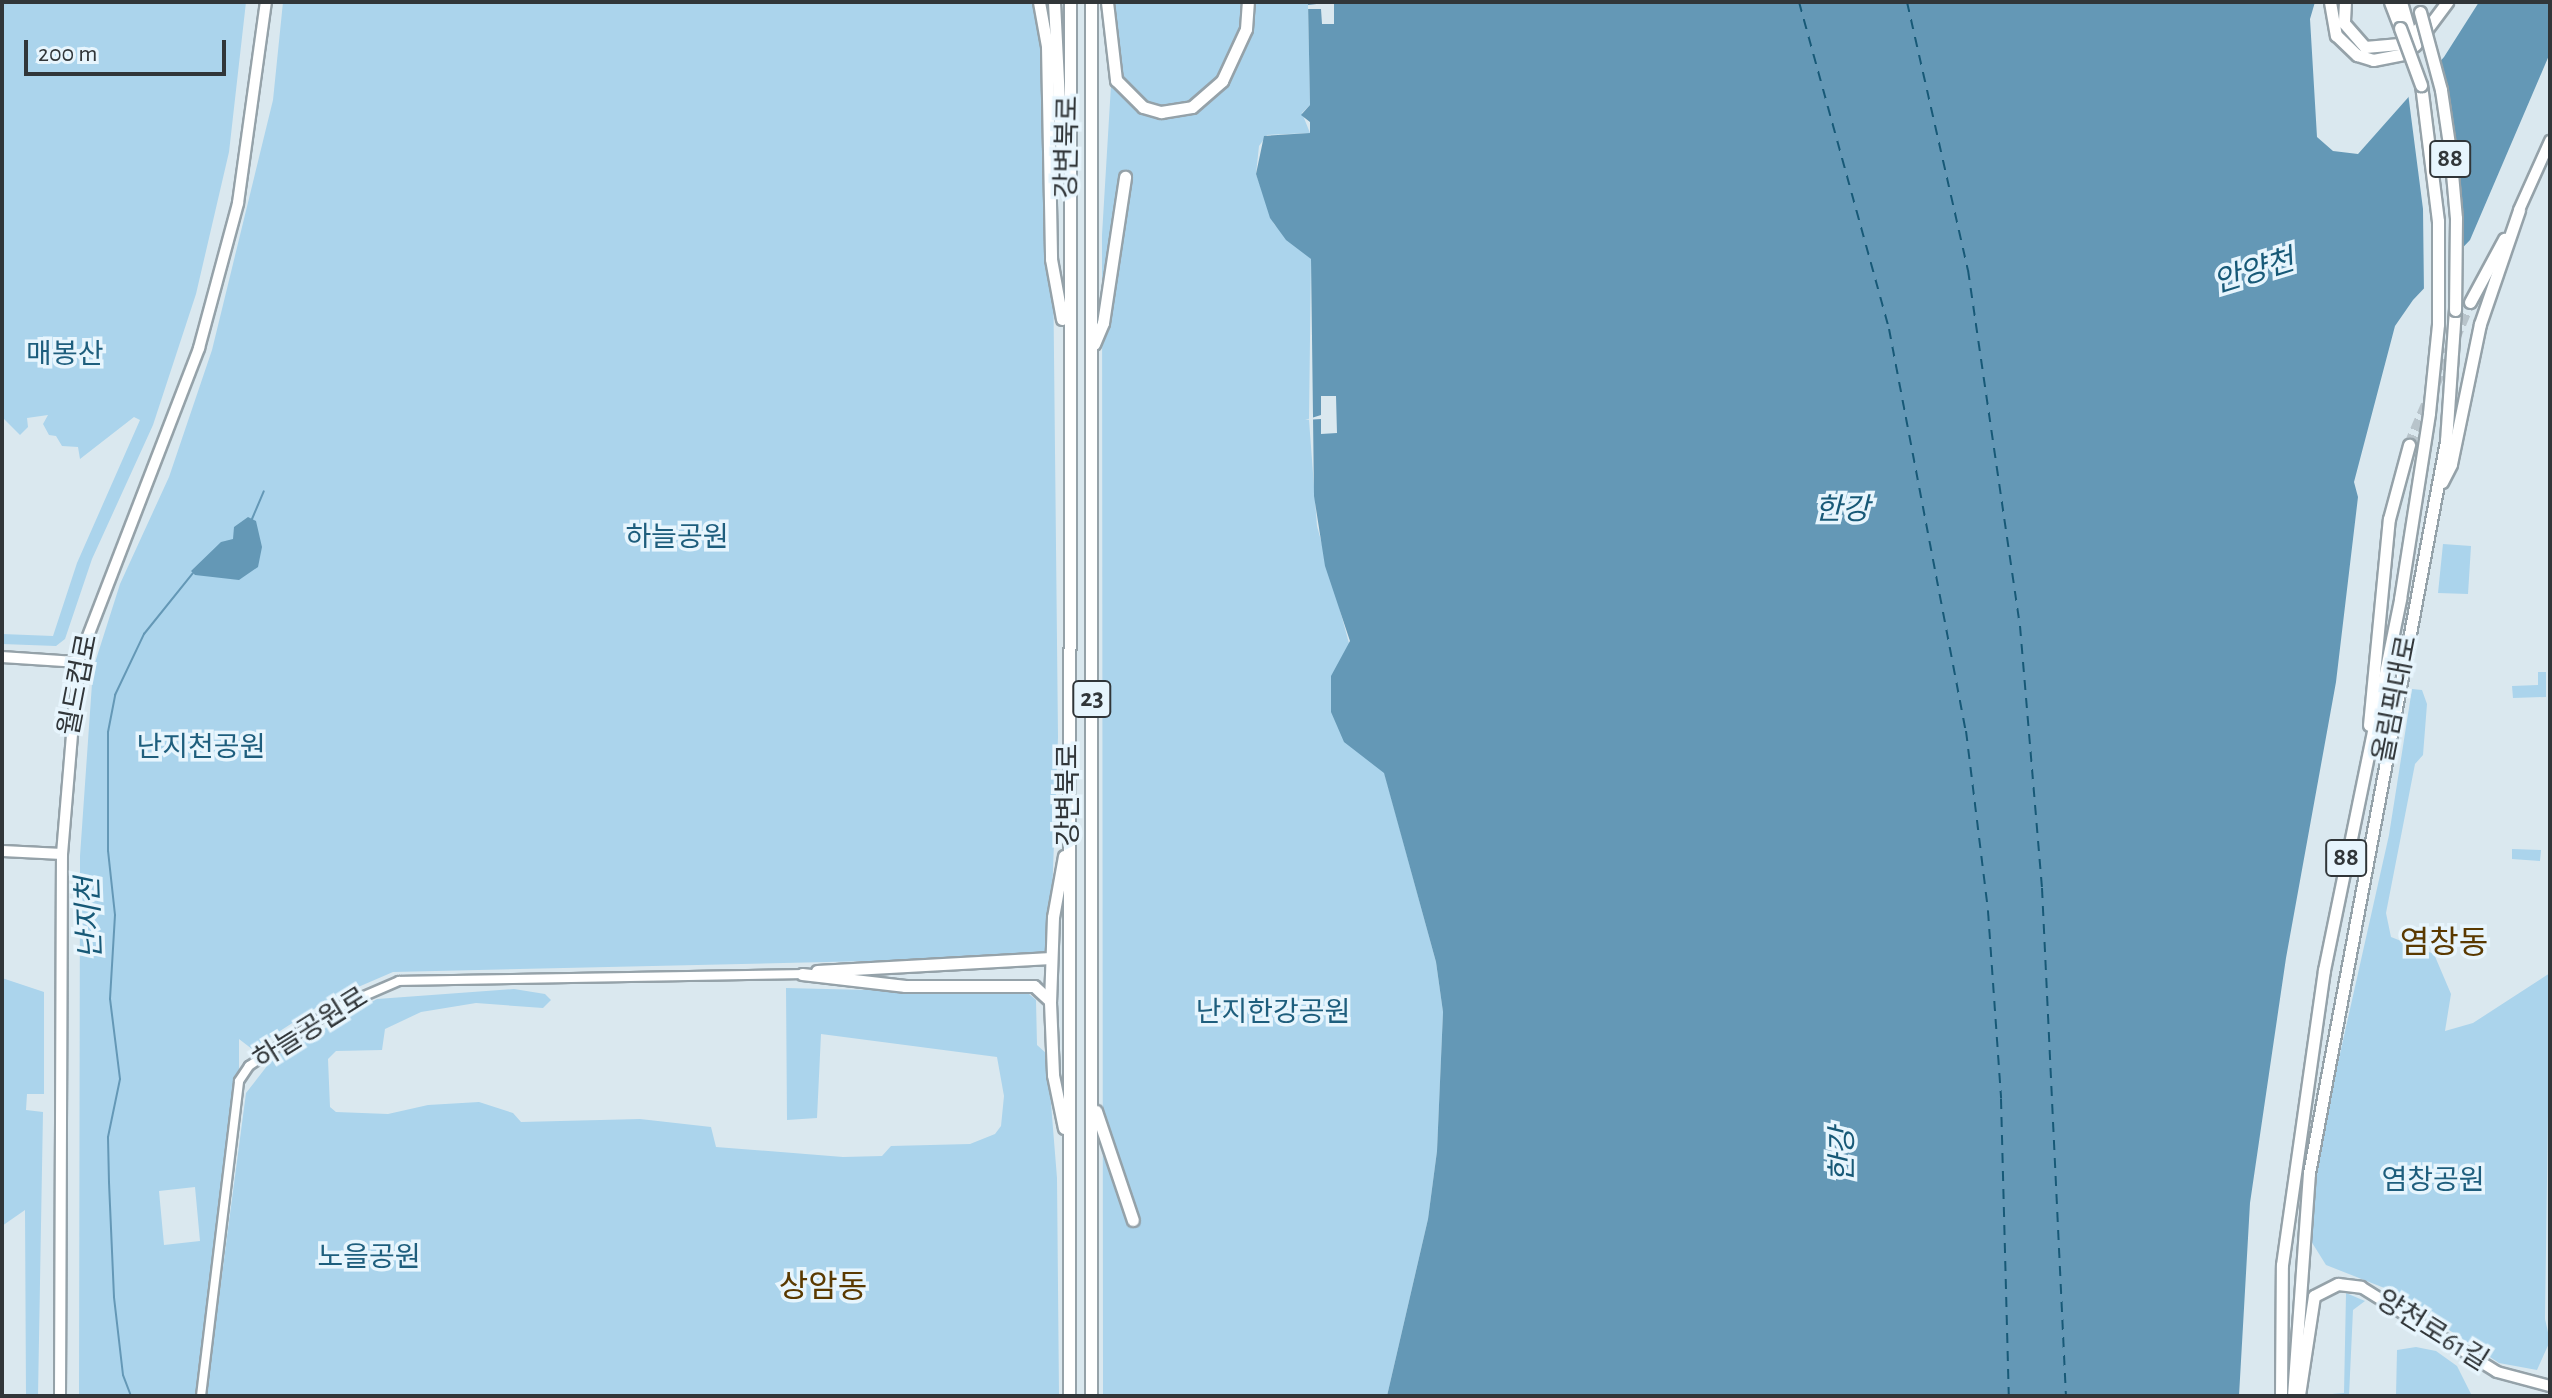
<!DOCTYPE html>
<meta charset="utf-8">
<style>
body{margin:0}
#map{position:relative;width:2552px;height:1398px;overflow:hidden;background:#dae8ef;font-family:"Alegreya Sans","Noto Sans KR",sans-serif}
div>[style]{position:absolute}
.green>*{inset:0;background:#abd4ec}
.water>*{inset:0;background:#6498b6}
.pier>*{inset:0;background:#dae8ef}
.stream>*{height:2px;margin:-1px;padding:0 1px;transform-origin:1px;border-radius:1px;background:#6498b6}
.ferry>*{height:2px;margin-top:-1px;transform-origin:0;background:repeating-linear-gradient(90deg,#175977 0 10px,transparent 0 18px)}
.highway-tunnel>*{height:11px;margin-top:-5.5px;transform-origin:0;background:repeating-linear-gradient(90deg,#b8c4cb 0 11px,transparent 0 16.5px)}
.roads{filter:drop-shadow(2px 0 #95a2a9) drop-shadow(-2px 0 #95a2a9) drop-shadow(0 2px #95a2a9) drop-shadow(0 -2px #95a2a9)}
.minor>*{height:8px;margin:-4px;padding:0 4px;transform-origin:4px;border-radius:4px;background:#fff}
.major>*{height:10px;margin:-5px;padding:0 5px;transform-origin:5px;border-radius:5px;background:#fff}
.highway>*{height:11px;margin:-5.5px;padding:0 5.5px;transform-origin:5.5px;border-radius:5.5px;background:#fff}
.bridges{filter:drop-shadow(2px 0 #95a2a9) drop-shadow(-2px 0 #95a2a9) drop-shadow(0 2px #95a2a9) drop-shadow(0 -2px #95a2a9)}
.highway-bridge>*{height:11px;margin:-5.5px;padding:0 5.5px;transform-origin:5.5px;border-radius:5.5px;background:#fff}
span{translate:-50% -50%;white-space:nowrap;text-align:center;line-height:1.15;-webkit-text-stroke:7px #e7f5fd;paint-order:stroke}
.shield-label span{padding:2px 6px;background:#e7f5fd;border:2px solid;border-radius:6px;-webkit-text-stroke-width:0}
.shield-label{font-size:26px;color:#313639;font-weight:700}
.street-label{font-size:28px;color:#313639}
.park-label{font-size:28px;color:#1e5e7d}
.water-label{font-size:30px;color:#175977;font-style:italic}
.quarter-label{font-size:32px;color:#5a3900}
.frame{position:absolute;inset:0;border:4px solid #313639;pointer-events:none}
.scale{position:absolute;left:24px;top:40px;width:202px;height:36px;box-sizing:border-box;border:4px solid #313639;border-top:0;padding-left:10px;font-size:24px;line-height:28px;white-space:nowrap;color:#313639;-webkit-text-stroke:6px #e7f5fd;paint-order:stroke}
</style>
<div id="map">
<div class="green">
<i style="clip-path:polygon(2px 2px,246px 2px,229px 152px,196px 294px,153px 425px,92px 559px,65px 639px,56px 646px,2px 644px,2px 634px,53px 636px,77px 563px,140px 420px,134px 417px,80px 459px,78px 447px,62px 446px,56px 436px,49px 435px,43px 424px,48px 415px,27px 418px,28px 427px,20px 435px,2px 417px)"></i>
<i style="clip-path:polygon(evenodd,283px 2px,1039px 2px,1053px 259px,1058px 737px,1050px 949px,1044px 957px,393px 972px,328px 1000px,252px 1049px,239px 1039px,239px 1081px,196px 1396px,79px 1396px,80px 856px,93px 669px,120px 584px,169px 477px,212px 350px,273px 100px,283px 2px,195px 1187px,200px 1241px,164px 1245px,159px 1191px,195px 1187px)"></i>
<i style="clip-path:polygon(1116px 2px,1308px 2px,1310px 105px,1302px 113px,1310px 133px,1267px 135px,1259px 146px,1256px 174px,1274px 224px,1311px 259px,1309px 420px,1317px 526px,1436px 962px,1443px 1012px,1437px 1151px,1428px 1219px,1387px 1396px,1103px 1396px,1102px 235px)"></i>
<i style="clip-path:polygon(2443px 544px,2471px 546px,2468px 594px,2438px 593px)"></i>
<i style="clip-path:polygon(2538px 672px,2546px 672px,2546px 697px,2513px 698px,2512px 686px,2538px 685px)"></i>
<i style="clip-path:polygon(2412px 689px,2422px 690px,2427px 704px,2423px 755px,2415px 764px,2386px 913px,2391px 937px,2434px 954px,2451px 994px,2445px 1031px,2473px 1023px,2550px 973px,2545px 1319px,2550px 1341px,2537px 1370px,2499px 1363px,2387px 1289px,2326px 1265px,2311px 1241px,2320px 1143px,2389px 835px)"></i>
<i style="clip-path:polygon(2512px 849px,2541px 850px,2540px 861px,2512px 859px)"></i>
<i style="clip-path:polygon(2px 978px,44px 992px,44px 1094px,27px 1094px,26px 1110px,43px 1112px,38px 1396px,26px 1396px,25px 1210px,2px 1226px)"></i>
<i style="clip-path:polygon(786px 988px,1029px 994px,1036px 1000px,1037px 1045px,1047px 1054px,1057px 1178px,1059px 1396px,206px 1396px,246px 1093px,274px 1057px,377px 999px,514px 989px,545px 994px,551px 1000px,543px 1008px,476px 1003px,421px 1012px,385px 1029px,382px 1050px,336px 1051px,328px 1059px,330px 1107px,336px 1112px,388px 1114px,428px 1105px,479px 1102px,513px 1113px,521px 1122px,640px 1119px,711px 1127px,716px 1147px,843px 1157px,882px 1156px,891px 1146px,970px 1144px,995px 1134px,1001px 1126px,1004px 1096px,997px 1057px,821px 1034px,817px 1118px,787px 1120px)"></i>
<i style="clip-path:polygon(2346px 1293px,2365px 1301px,2353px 1310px,2349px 1396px,2308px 1396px,2344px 1393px)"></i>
<i style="clip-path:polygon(2416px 1347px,2436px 1351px,2457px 1366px,2472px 1396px,2396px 1396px,2397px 1350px)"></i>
</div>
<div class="water">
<i style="clip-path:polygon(1308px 2px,2315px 2px,2310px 19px,2317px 137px,2333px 151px,2358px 154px,2444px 57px,2479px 2px,2550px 2px,2550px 53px,2470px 240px,2413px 300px,2395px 326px,2354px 482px,2358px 497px,2336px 682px,2286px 958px,2250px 1203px,2239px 1396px,1387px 1396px,1428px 1219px,1437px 1151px,1443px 1012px,1436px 962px,1384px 773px,1344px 742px,1331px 712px,1331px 676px,1350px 641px,1325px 566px,1314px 496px,1311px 259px,1286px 240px,1270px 218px,1256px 174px,1264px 136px,1310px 133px,1310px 122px,1301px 115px,1310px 105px)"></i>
<i style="clip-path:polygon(248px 517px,256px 521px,262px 547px,258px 567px,239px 580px,195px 575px,191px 571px,221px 542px,233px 539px,234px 527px)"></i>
</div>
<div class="pier">
<i style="clip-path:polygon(1334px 2px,1334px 24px,1322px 24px,1321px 9px,1308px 9px,1308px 5px)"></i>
<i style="clip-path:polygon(2440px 56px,2457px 154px,2464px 253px,2424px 295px,2423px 209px,2408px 93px)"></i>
<i style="clip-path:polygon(1321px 396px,1336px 396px,1337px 433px,1321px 434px,1321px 419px,1305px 420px,1321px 415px)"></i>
</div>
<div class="stream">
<i style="left:252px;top:519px;width:30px;rotate:-67deg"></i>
<i style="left:131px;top:1396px;width:22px;rotate:-111deg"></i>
<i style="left:123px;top:1375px;width:79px;rotate:-96.6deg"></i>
<i style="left:114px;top:1297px;width:115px;rotate:-92.5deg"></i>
<i style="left:109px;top:1182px;width:45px;rotate:-91.3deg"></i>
<i style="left:108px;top:1137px;width:59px;rotate:-78.3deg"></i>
<i style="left:120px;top:1079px;width:81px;rotate:-97.1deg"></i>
<i style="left:110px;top:999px;width:84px;rotate:-86.6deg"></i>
<i style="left:115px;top:915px;width:64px;rotate:-96.2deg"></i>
<i style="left:108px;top:851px;width:119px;rotate:-90deg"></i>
<i style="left:108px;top:732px;width:38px;rotate:-79deg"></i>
<i style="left:115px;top:695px;width:68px;rotate:-64.6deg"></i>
<i style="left:144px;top:634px;width:78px;rotate:-51.2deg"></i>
</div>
<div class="ferry">
<i style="left:1799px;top:2px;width:339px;rotate:74.6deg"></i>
<i style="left:1889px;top:329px;width:409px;rotate:79.2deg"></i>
<i style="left:1966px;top:731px;width:181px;rotate:83deg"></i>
<i style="left:1988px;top:911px;width:188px;rotate:86deg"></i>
<i style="left:2001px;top:1099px;width:297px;rotate:88.5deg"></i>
<i style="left:1907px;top:2px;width:275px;rotate:77.2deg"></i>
<i style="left:1968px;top:270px;width:360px;rotate:81.7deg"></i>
<i style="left:2020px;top:626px;width:263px;rotate:85.2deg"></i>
<i style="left:2042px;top:888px;width:509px;rotate:87.3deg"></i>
</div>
<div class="highway-tunnel">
<i style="left:2409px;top:445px;width:155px;rotate:-66.9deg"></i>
</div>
<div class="roads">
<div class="minor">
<i style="left:201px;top:1396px;width:317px;rotate:-83.1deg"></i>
<i style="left:239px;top:1081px;width:18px;rotate:-56deg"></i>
<i style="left:249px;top:1066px;width:102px;rotate:-33.8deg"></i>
<i style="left:334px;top:1009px;width:71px;rotate:-23.3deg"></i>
<i style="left:399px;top:981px;width:403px;rotate:-1deg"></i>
</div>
<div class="major">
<i style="left:2519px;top:210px;width:76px;rotate:-65.8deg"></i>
<i style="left:2px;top:657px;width:76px;rotate:3.8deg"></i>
<i style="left:2px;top:851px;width:60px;rotate:2.9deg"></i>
<i style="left:2361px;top:1287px;width:160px;rotate:32deg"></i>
<i style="left:2497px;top:1372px;width:55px;rotate:14.8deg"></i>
<i style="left:60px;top:1396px;width:542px;rotate:-89.79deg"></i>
<i style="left:62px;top:854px;width:193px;rotate:-85.2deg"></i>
<i style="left:78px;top:662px;width:337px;rotate:-68.9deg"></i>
<i style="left:199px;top:348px;width:150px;rotate:-74.9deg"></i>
<i style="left:238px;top:203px;width:203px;rotate:-82.1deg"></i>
</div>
<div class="highway">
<i style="left:1039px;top:2px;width:45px;rotate:79.7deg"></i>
<i style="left:1047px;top:46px;width:213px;rotate:88.9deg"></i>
<i style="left:1051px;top:259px;width:61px;rotate:79.6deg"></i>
<i style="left:1054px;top:2px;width:159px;rotate:87.1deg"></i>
<i style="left:1091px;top:2px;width:1394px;rotate:90deg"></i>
<i style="left:1107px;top:2px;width:79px;rotate:83.4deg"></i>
<i style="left:1116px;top:80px;width:38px;rotate:45deg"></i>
<i style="left:1143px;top:107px;width:19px;rotate:16deg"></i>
<i style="left:1161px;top:112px;width:31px;rotate:-9deg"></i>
<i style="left:1192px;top:107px;width:40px;rotate:-41deg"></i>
<i style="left:1222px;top:81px;width:57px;rotate:-65.2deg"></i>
<i style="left:1246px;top:29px;width:27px;rotate:-86deg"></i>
<i style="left:2330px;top:2px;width:34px;rotate:80deg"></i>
<i style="left:2336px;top:35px;width:29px;rotate:44deg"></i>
<i style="left:2357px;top:55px;width:17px;rotate:17deg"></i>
<i style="left:2373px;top:60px;width:31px;rotate:-11deg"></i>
<i style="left:2403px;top:54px;width:15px;rotate:-37deg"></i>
<i style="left:2415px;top:45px;width:54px;rotate:-53.3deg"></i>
<i style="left:2345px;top:2px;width:21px;rotate:93deg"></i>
<i style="left:2344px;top:23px;width:32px;rotate:49deg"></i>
<i style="left:2365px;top:47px;width:37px;rotate:-5deg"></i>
<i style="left:2402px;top:44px;width:28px;rotate:-44deg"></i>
<i style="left:2390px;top:2px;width:28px;rotate:69deg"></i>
<i style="left:2401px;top:2px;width:25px;rotate:74deg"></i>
<i style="left:2470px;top:302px;width:72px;rotate:-61.6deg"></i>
<i style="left:1094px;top:344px;width:23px;rotate:-67deg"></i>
<i style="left:1103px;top:323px;width:148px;rotate:-81.4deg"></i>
<i style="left:2442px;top:482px;width:20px;rotate:-63deg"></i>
<i style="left:2451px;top:464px;width:143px;rotate:-78.3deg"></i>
<i style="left:2480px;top:324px;width:120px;rotate:-71.1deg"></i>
<i style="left:2369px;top:725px;width:207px;rotate:-84.5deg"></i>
<i style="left:2389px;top:519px;width:77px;rotate:-74.9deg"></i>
<i style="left:1064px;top:856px;width:62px;rotate:100.2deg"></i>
<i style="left:1053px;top:917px;width:85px;rotate:92deg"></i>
<i style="left:1050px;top:1002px;width:73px;rotate:87.6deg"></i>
<i style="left:1053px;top:1075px;width:54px;rotate:78.3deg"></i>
<i style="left:817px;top:971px;width:234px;rotate:-3.2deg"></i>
<i style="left:802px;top:974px;width:104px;rotate:6.6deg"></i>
<i style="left:905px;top:986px;width:129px"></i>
<i style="left:1034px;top:986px;width:21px;rotate:43deg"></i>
<i style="left:1096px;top:1111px;width:115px;rotate:71.3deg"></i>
<i style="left:2299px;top:1395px;width:100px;rotate:-81.4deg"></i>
<i style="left:2314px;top:1296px;width:27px;rotate:-27deg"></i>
<i style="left:2338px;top:1284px;width:23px;rotate:7deg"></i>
<i style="left:1069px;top:1396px;width:1394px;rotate:-89.96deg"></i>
<i style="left:2281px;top:1396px;width:131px;rotate:-89.6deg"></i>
<i style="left:2282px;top:1265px;width:298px;rotate:-81.9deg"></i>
<i style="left:2324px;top:970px;width:379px;rotate:-78.4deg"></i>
<i style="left:2400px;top:599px;width:188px;rotate:-81.1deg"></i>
<i style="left:2429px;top:413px;width:89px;rotate:-84.2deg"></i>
<i style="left:2438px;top:324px;width:103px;rotate:-90deg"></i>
<i style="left:2438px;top:221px;width:137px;rotate:-97.1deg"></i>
<i style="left:2293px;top:1396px;width:224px;rotate:-85.9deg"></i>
<i style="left:2309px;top:1173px;width:745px;rotate:-79.4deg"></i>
<i style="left:2446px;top:441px;width:131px;rotate:-86.1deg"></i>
</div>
</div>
<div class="bridges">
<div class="highway-bridge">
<i style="left:2420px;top:12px;width:81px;rotate:74.9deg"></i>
<i style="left:2441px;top:90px;width:62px;rotate:81.6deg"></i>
<i style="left:2450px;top:151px;width:67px;rotate:84.9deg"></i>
<i style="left:2456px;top:218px;width:92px;rotate:90.6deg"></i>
<i style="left:2400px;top:28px;width:61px;rotate:69.8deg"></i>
</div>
</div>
<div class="shield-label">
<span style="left:2450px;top:159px">88</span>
<span style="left:1092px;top:699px">23</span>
<span style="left:2346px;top:858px">88</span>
</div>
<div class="street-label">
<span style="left:1068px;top:147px;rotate:-89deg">강변북로</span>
<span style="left:79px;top:685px;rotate:-79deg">월드컵로</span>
<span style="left:2396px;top:699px;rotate:-79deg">올림픽대로</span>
<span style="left:1069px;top:795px;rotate:-90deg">강변북로</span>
<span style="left:311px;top:1029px;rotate:-32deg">하늘공원로</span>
<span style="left:2432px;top:1331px;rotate:32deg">양천로61길</span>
</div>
<div class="park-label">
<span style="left:65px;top:355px">매봉산</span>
<span style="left:677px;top:538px">하늘공원</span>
<span style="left:201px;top:748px">난지천공원</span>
<span style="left:1273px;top:1013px">난지한강공원</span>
<span style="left:2433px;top:1181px">염창공원</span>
<span style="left:369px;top:1258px">노을공원</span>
</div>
<div class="water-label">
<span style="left:2254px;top:272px;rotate:-17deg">안양천</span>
<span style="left:1842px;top:510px">한강</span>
<span style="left:90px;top:918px;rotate:-92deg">난지천</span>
<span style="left:1843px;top:1155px;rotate:-90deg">한강</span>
</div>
<div class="quarter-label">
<span style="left:2444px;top:943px">염창동</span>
<span style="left:823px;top:1287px">상암동</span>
</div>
<div class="frame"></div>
<div class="scale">200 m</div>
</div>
